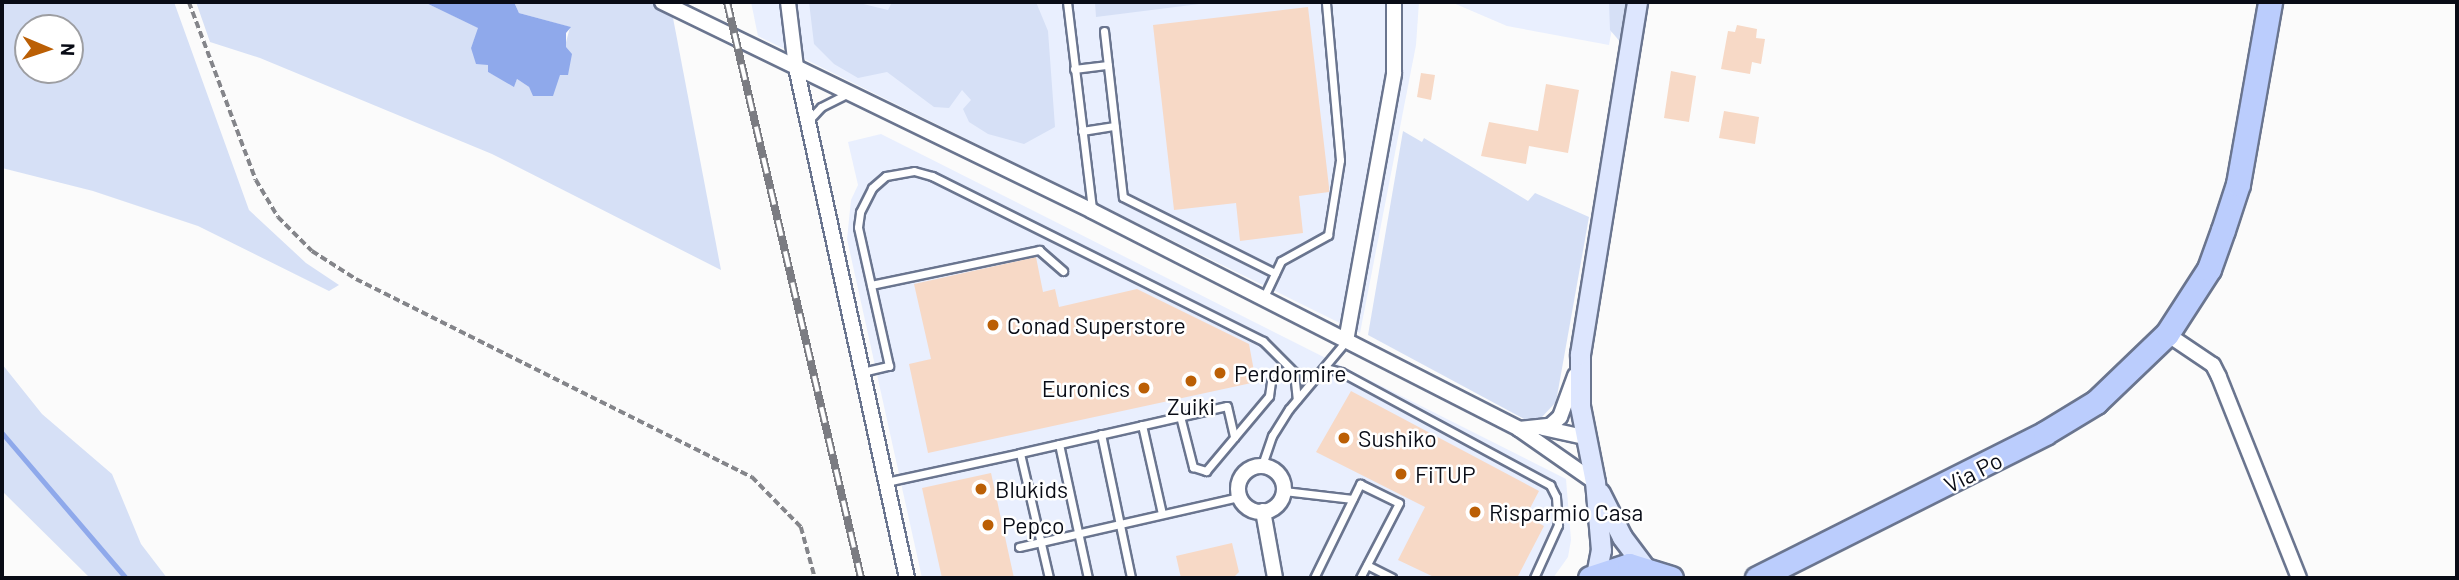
<!DOCTYPE html>
<style>
body{margin:0}
#map{position:relative;width:2459px;height:580px;overflow:hidden;background:#fbfbfb;font-family:Barlow,sans-serif}
div>[style]{position:absolute}
.built>*{inset:0;background:#e9effe}
.green>*{inset:0;background:#d6e0f6}
.water>*{inset:0;background:#8fa9eb}
.stream>*{height:5px;margin:-2.5px;padding:0 2.5px;transform-origin:2.5px;border-radius:2.5px;background:#8fa9eb}
.building>*{inset:0;background:#f7d9c6}
.path>*{height:3.5px;margin-top:-1.75px;transform-origin:0;background:repeating-linear-gradient(90deg,#84858a 0 7px,transparent 0 10.5px)}
.roads{filter:drop-shadow(2px 0 #6a758f) drop-shadow(-2px 0 #6a758f) drop-shadow(0 2px #6a758f) drop-shadow(0 -2px #6a758f)}
.lane>*{height:7px;margin:-3.5px;padding:0 3.5px;transform-origin:3.5px;border-radius:3.5px;background:#fff}
.street>*{height:14px;margin:-7px;padding:0 7px;transform-origin:7px;border-radius:7px;background:#fff}
.street>.ring{margin:-7px;padding:0;box-sizing:content-box;background:none;border:14px solid #fff;border-radius:50%}
.secondary>*{height:19px;margin:-9.5px;padding:0 9.5px;transform-origin:9.5px;border-radius:9.5px;background:#dde6fe}
.primary>*{height:23px;margin:-11.5px;padding:0 11.5px;transform-origin:11.5px;border-radius:11.5px;background:#bbcdfd}
.rail>*{height:8px;margin-top:-4px;transform-origin:0;background:repeating-linear-gradient(90deg,#fff 0 16px,#7b7c82 0 32px);box-sizing:border-box;border-block:2px solid #7b7c82}
.dots>*{width:19px;height:19px;translate:-50% -50%;box-sizing:border-box;border:4px solid #fff;border-radius:50%}
span{translate:-50% -50%;white-space:nowrap;text-align:center;line-height:1.15;-webkit-text-stroke:5px #fff;paint-order:stroke}
.poi-label{font-size:23px;color:#090c16}
.left{translate:0 -50%;text-align:left}
.right{translate:-100% -50%;text-align:right}
.street-label{font-size:23px;color:#090c16}
.frame{position:absolute;inset:0;border:4px solid #090c16;pointer-events:none}
.north{position:absolute;left:14px;top:14px;width:70px;height:70px;box-sizing:border-box;background:#fff;border:2px solid #9d9ea2;border-radius:50%;rotate:92deg;font-size:19px;font-weight:700;line-height:28px;text-align:center;color:#090c16}
.north::after{content:'';display:block;margin:auto;width:24px;height:32px;background:#bb5f05;clip-path:polygon(50% 0,100% 100%,50% 72%,0 100%)}
</style>
<div id="map">
<div class="built">
<i style="clip-path:polygon(751px 2px,1419px 2px,1416px 45px,1360px 333px,758px 36px)"></i>
<i style="clip-path:polygon(1451px 2px,1617px 2px,1609px 45px,1507px 26px)"></i>
<i style="clip-path:polygon(881px 134px,1566px 479px,1571px 540px,1568px 557px,1553px 578px,922px 578px,847px 239px,851px 200px,858px 185px,848px 142px)"></i>
</div>
<div class="green">
<i style="clip-path:polygon(evenodd,2px 2px,174px 2px,249px 210px,306px 263px,339px 285px,329px 291px,198px 226px,93px 191px,2px 168px,2px 2px,70px 28px,70px 70px,28px 70px,28px 28px,70px 28px)"></i>
<i style="clip-path:polygon(196px 2px,424px 2px,479px 28px,471px 48px,488px 65px,488px 72px,514px 86px,517px 79px,529px 87px,534px 96px,552px 96px,570px 27px,519px 13px,514px 2px,670px 2px,721px 270px,492px 154px,260px 58px,210px 42px)"></i>
<i style="clip-path:polygon(809px 2px,855px 2px,888px 10px,892px 2px,1036px 2px,1048px 31px,1055px 127px,1024px 144px,988px 134px,969px 122px,963px 109px,971px 100px,962px 90px,949px 108px,934px 107px,887px 72px,858px 78px,834px 64px,814px 44px)"></i>
<i style="clip-path:polygon(1095px 2px,1215px 2px,1096px 17px)"></i>
<i style="clip-path:polygon(1609px 2px,1629px 2px,1622px 44px,1610px 30px)"></i>
<i style="clip-path:polygon(1403px 131px,1422px 142px,1424px 138px,1528px 201px,1535px 193px,1589px 217px,1556px 402px,1542px 417px,1528px 421px,1368px 335px)"></i>
<i style="clip-path:polygon(2px 364px,42px 414px,112px 474px,141px 544px,167px 578px,90px 578px,2px 491px)"></i>
</div>
<div class="water">
<i style="clip-path:polygon(424px 2px,514px 2px,519px 13px,571px 27px,566px 33px,566px 47px,572px 54px,568px 75px,560px 75px,553px 96px,533px 96px,529px 87px,517px 79px,514px 87px,488px 72px,488px 65px,476px 64px,471px 48px,478px 28px)"></i>
</div>
<div class="stream">
<i style="left:2px;top:433px;width:191px;rotate:49.5deg"></i>
</div>
<div class="building">
<i style="clip-path:polygon(1308px 7px,1329px 187px,1329px 192px,1299px 196px,1303px 233px,1240px 241px,1236px 203px,1174px 210px,1153px 25px)"></i>
<i style="clip-path:polygon(1737px 25px,1757px 29px,1756px 38px,1765px 39px,1761px 64px,1752px 62px,1750px 74px,1721px 69px,1728px 31px,1735px 32px)"></i>
<i style="clip-path:polygon(1671px 71px,1696px 76px,1689px 122px,1664px 118px)"></i>
<i style="clip-path:polygon(1421px 73px,1435px 75px,1431px 100px,1417px 97px)"></i>
<i style="clip-path:polygon(1546px 84px,1579px 90px,1568px 153px,1529px 146px,1526px 164px,1481px 156px,1489px 122px,1538px 131px)"></i>
<i style="clip-path:polygon(1724px 111px,1759px 117px,1755px 144px,1719px 138px)"></i>
<i style="clip-path:polygon(1036px 257px,1043px 292px,1055px 289px,1059px 307px,1137px 289px,1249px 344px,1256px 382px,928px 453px,909px 364px,931px 359px,914px 284px)"></i>
<i style="clip-path:polygon(1351px 391px,1539px 491px,1526px 516px,1544px 526px,1517px 578px,1436px 578px,1398px 560px,1425px 507px,1316px 452px)"></i>
<i style="clip-path:polygon(991px 473px,1014px 578px,942px 578px,922px 488px)"></i>
<i style="clip-path:polygon(1232px 543px,1239px 572px,1233px 578px,1181px 578px,1176px 556px)"></i>
</div>
<div class="path">
<i style="left:189px;top:2px;width:190px;rotate:69.4deg"></i>
<i style="left:256px;top:180px;width:43px;rotate:59.3deg"></i>
<i style="left:278px;top:217px;width:48px;rotate:45deg"></i>
<i style="left:312px;top:251px;width:52px;rotate:32.5deg"></i>
<i style="left:356px;top:279px;width:443px;rotate:26.6deg"></i>
<i style="left:752px;top:477px;width:70px;rotate:45.6deg"></i>
<i style="left:801px;top:527px;width:53px;rotate:74.6deg"></i>
</div>
<div class="roads">
<div class="lane">
<i style="left:1067px;top:2px;width:209px;rotate:83.1deg"></i>
<i style="left:1104px;top:31px;width:167px;rotate:83.5deg"></i>
<i style="left:1123px;top:197px;width:170px;rotate:26.6deg"></i>
<i style="left:1074px;top:69px;width:34px;rotate:-7deg"></i>
<i style="left:808px;top:121px;width:19px;rotate:-47deg"></i>
<i style="left:821px;top:107px;width:28px;rotate:-27deg"></i>
<i style="left:1082px;top:131px;width:33px;rotate:-9deg"></i>
<i style="left:871px;top:285px;width:172px;rotate:-11.8deg"></i>
<i style="left:1039px;top:250px;width:32px;rotate:41deg"></i>
<i style="left:1263px;top:299px;width:42px;rotate:-64.7deg"></i>
<i style="left:1281px;top:261px;width:54px;rotate:-29deg"></i>
<i style="left:1328px;top:235px;width:76px;rotate:-80.9deg"></i>
<i style="left:1340px;top:160px;width:159px;rotate:-95.1deg"></i>
<i style="left:1325px;top:368px;width:16px;rotate:14deg"></i>
<i style="left:1341px;top:372px;width:238px;rotate:28.4deg"></i>
<i style="left:1550px;top:485px;width:13px;rotate:63deg"></i>
<i style="left:1556px;top:497px;width:28px;rotate:86deg"></i>
<i style="left:1558px;top:525px;width:58px;rotate:114.4deg"></i>
<i style="left:862px;top:372px;width:28px;rotate:-13deg"></i>
<i style="left:889px;top:366px;width:142px;rotate:-102.6deg"></i>
<i style="left:858px;top:227px;width:15px;rotate:-82deg"></i>
<i style="left:860px;top:212px;width:27px;rotate:-63deg"></i>
<i style="left:872px;top:188px;width:18px;rotate:-41deg"></i>
<i style="left:886px;top:176px;width:28px;rotate:-10deg"></i>
<i style="left:914px;top:171px;width:19px;rotate:16deg"></i>
<i style="left:932px;top:176px;width:370px;rotate:26.5deg"></i>
<i style="left:1263px;top:341px;width:44px;rotate:45deg"></i>
<i style="left:1294px;top:372px;width:27px;rotate:84deg"></i>
<i style="left:1180px;top:416px;width:53px;rotate:75.7deg"></i>
<i style="left:1193px;top:467px;width:14px;rotate:17deg"></i>
<i style="left:1206px;top:471px;width:98px;rotate:-50deg"></i>
<i style="left:1269px;top:396px;width:14px;rotate:-82deg"></i>
<i style="left:1142px;top:425px;width:91px;rotate:77.3deg"></i>
<i style="left:1101px;top:434px;width:147px;rotate:78.2deg"></i>
<i style="left:1059px;top:444px;width:137px;rotate:77.8deg"></i>
<i style="left:1262px;top:465px;width:31px;rotate:-71deg"></i>
<i style="left:1272px;top:436px;width:32px;rotate:-58deg"></i>
<i style="left:1289px;top:409px;width:89px;rotate:-50deg"></i>
<i style="left:886px;top:482px;width:137px;rotate:-12.2deg"></i>
<i style="left:1284px;top:491px;width:69px;rotate:6.6deg"></i>
<i style="left:1019px;top:547px;width:226px;rotate:-12.8deg"></i>
<i style="left:1367px;top:565px;width:28px;rotate:27deg"></i>
<i style="left:1049px;top:578px;width:128px;rotate:-103.1deg"></i>
<i style="left:1020px;top:453px;width:212px;rotate:-12.8deg"></i>
<i style="left:1227px;top:406px;width:32px;rotate:77deg"></i>
<i style="left:1314px;top:578px;width:105px;rotate:-63.9deg"></i>
<i style="left:1360px;top:484px;width:43px;rotate:26deg"></i>
<i style="left:1399px;top:503px;width:85px;rotate:117.5deg"></i>
</div>
<div class="street">
<i style="left:662px;top:2px;width:478px;rotate:25.9deg"></i>
<i style="left:1092px;top:211px;width:479px;rotate:27deg"></i>
<i style="left:1519px;top:429px;width:93px;rotate:34.9deg"></i>
<i style="left:788px;top:2px;width:65px;rotate:83deg"></i>
<i style="left:796px;top:67px;width:523px;rotate:77.74deg"></i>
<i style="left:2167px;top:334px;width:55px;rotate:34deg"></i>
<i style="left:2213px;top:365px;width:13px;rotate:63deg"></i>
<i style="left:2219px;top:377px;width:216px;rotate:68.3deg"></i>
<i style="left:1346px;top:341px;width:272px;rotate:-79.8deg"></i>
<i style="left:1394px;top:73px;width:71px;rotate:-90deg"></i>
<i style="left:1543px;top:428px;width:42px;rotate:12.4deg"></i>
<i style="left:1519px;top:429px;width:31px;rotate:-6deg"></i>
<i style="left:1550px;top:426px;width:13px;rotate:-42deg"></i>
<i style="left:1560px;top:417px;width:44px;rotate:-69.9deg"></i>
<i class="ring" style="left:1238px;top:466px;width:32px;height:32px"></i>
<i style="left:1263px;top:511px;width:68px;rotate:79.8deg"></i>
</div>
<div class="secondary">
<i style="left:1600px;top:493px;width:49px;rotate:63.4deg"></i>
<i style="left:1622px;top:537px;width:38px;rotate:53deg"></i>
<i style="left:1596px;top:575px;width:25px;rotate:-79deg"></i>
<i style="left:1601px;top:550px;width:68px;rotate:-95deg"></i>
<i style="left:1595px;top:482px;width:77px;rotate:-101.2deg"></i>
<i style="left:1580px;top:406px;width:52px;rotate:-90deg"></i>
<i style="left:1580px;top:354px;width:357px;rotate:-80.8deg"></i>
</div>
<div class="primary">
<i style="left:1590px;top:578px;width:41px;rotate:-18.4deg"></i>
<i style="left:1629px;top:565px;width:44px;rotate:17.2deg"></i>
<i style="left:1757px;top:578px;width:322px;rotate:-26.7deg"></i>
<i style="left:2045px;top:433px;width:60px;rotate:-31.3deg"></i>
<i style="left:2096px;top:402px;width:98px;rotate:-43.8deg"></i>
<i style="left:2167px;top:334px;width:77px;rotate:-57.1deg"></i>
<i style="left:2209px;top:269px;width:41px;rotate:-70.3deg"></i>
<i style="left:2223px;top:230px;width:48px;rotate:-71.9deg"></i>
<i style="left:2238px;top:184px;width:185px;rotate:-80deg"></i>
</div>
</div>
<div class="rail">
<i style="left:727px;top:2px;width:591px;rotate:76.9deg"></i>
</div>
<div class="dots">
<i style="left:993px;top:325px;background:#bb5f05"></i>
<i style="left:1220px;top:373px;background:#bb5f05"></i>
<i style="left:1191px;top:381px;background:#bb5f05"></i>
<i style="left:1144px;top:388px;background:#bb5f05"></i>
<i style="left:1344px;top:438px;background:#bb5f05"></i>
<i style="left:1401px;top:474px;background:#bb5f05"></i>
<i style="left:981px;top:489px;background:#bb5f05"></i>
<i style="left:1475px;top:512px;background:#bb5f05"></i>
<i style="left:988px;top:525px;background:#bb5f05"></i>
</div>
<div class="poi-label">
<span class="left" style="left:1007px;top:325px">Conad Superstore</span>
<span class="left" style="left:1234px;top:373px">Perdormire</span>
<span class="right" style="left:1130px;top:388px">Euronics</span>
<span style="left:1191px;top:406px">Zuiki</span>
<span class="left" style="left:1358px;top:438px">Sushiko</span>
<span class="left" style="left:1415px;top:474px">FiTUP</span>
<span class="left" style="left:995px;top:489px">Blukids</span>
<span class="left" style="left:1489px;top:512px">Risparmio Casa</span>
<span class="left" style="left:1002px;top:525px">Pepco</span>
</div>
<div class="street-label">
<span style="left:1973px;top:472px;rotate:-27deg">Via Po</span>
</div>
<div class="frame"></div>
<div class="north">N</div>
</div>
